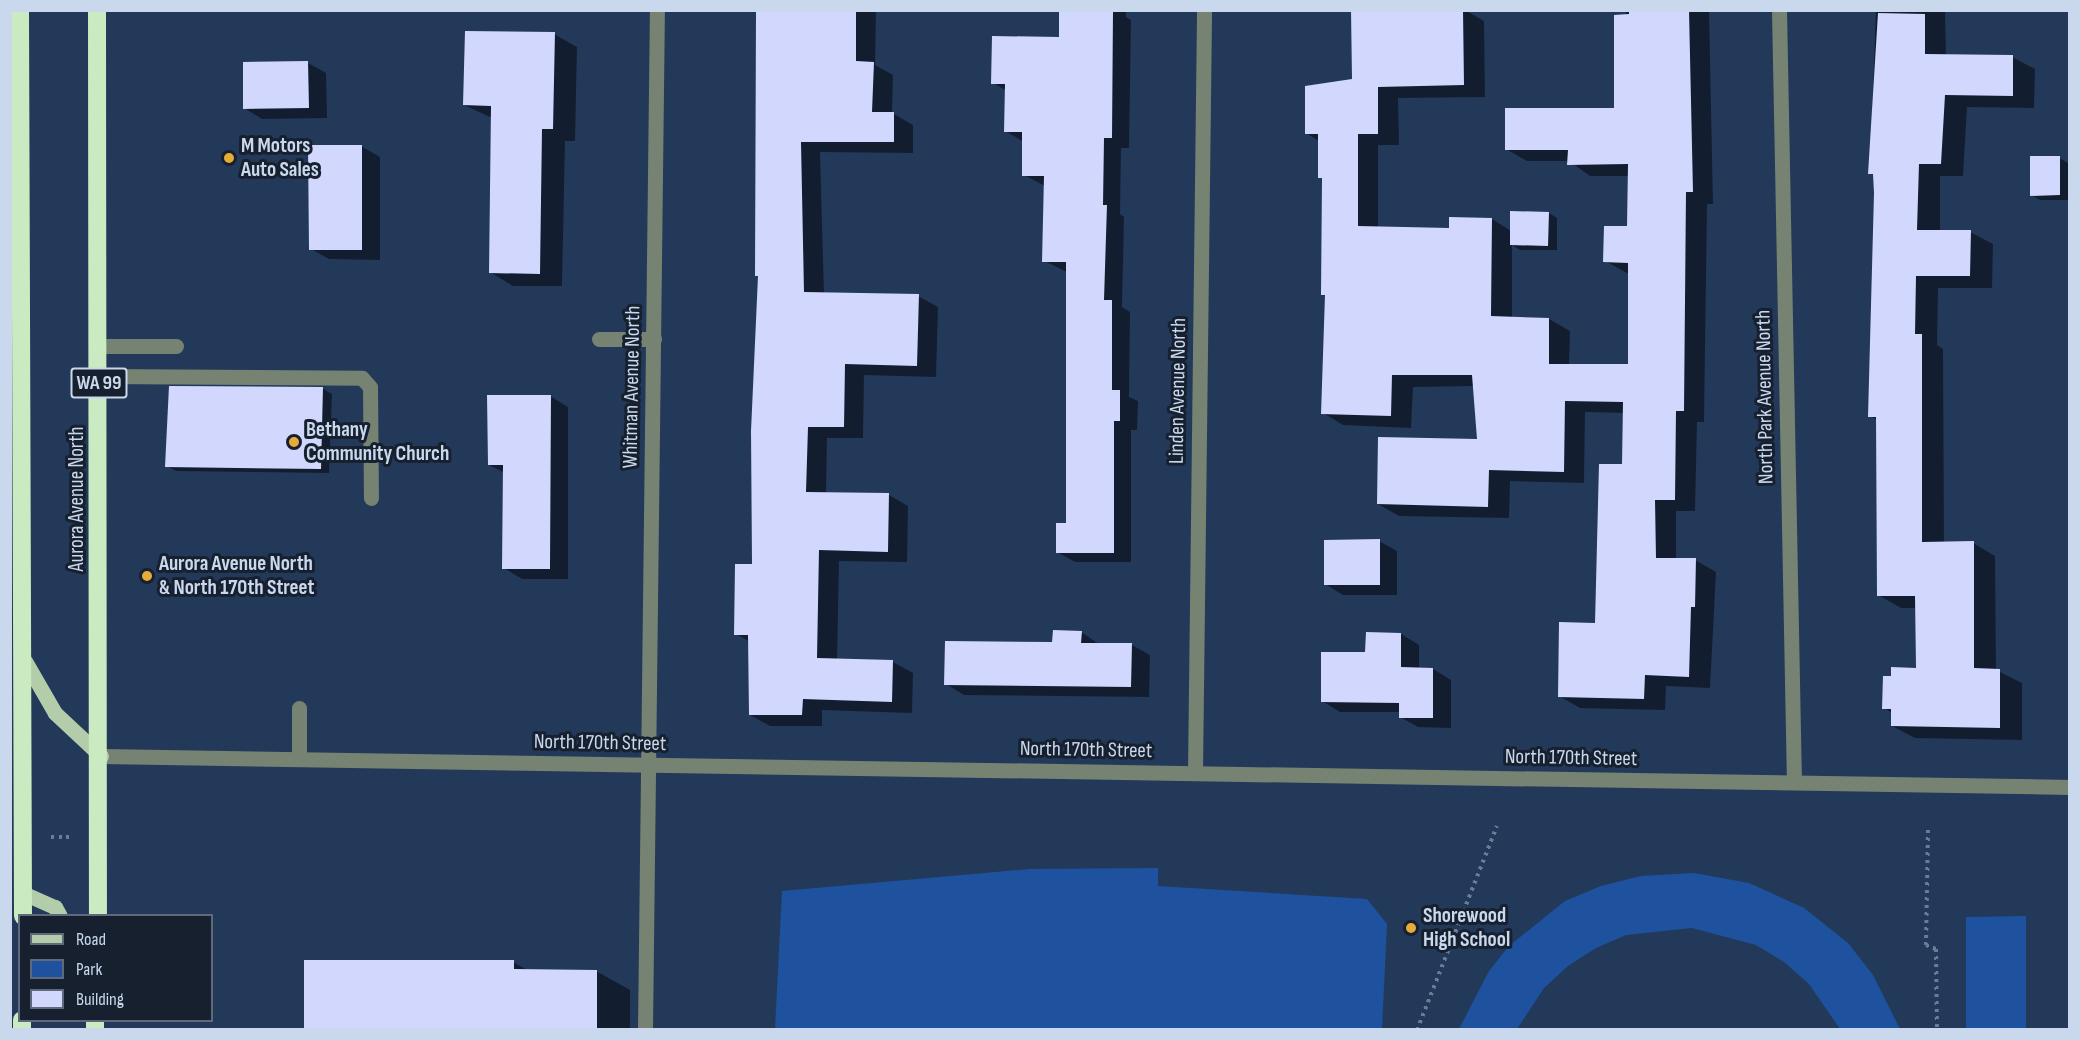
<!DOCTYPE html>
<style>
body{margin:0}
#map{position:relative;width:2080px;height:1040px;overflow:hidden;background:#23395a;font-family:"Sofia Sans Condensed",sans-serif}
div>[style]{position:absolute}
.green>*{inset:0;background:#1e529f}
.shadow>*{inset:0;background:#0007}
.building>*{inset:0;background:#d2d8fd}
.path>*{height:4px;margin-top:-2px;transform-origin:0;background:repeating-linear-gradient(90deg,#697c98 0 3px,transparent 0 7.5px)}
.minor>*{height:15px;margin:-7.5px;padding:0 7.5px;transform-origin:7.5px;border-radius:7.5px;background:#768372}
.major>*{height:15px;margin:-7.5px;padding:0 7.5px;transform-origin:7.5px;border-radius:7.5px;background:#b3cdab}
.highway>*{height:18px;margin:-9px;padding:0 9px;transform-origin:9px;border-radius:9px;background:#caeac1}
.dots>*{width:16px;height:16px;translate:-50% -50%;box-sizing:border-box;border:3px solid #16202f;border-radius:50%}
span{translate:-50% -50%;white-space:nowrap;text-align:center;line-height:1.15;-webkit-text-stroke:6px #16202f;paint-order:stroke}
.shield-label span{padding:2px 4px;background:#16202f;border:2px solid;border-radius:4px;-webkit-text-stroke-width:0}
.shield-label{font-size:20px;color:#cad8ed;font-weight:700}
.poi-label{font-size:21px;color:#cad8ed;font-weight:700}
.left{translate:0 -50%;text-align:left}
.street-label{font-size:21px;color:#cad8ed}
.frame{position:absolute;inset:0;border:12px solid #cad8ed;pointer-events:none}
.legend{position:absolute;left:18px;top:914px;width:195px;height:108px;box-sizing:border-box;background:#16202f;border:2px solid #5e6a7b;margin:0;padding:8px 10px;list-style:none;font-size:18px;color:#cad8ed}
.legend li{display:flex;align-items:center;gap:12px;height:30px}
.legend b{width:30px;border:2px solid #5e6a7b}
</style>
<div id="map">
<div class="green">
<i style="clip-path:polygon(1158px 868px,1158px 886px,1367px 899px,1387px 924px,1382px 1029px,775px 1029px,782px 891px,1030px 869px)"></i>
<i style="clip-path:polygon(1694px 873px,1749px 883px,1804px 908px,1848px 943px,1873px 975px,1900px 1029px,1840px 1029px,1809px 984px,1784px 962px,1756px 945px,1692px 928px,1626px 935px,1596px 948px,1568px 966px,1544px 988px,1517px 1029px,1459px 1029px,1489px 971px,1509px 946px,1565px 901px,1601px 886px,1641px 876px)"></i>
<i style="clip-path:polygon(2026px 916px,2026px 1029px,1966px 1029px,1966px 917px)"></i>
</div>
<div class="shadow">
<i style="clip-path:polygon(770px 10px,876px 10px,875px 65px,893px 75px,892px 113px,913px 125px,913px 153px,820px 152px,824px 294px,918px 296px,938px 307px,936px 377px,864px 375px,863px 438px,827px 438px,826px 494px,889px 495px,908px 506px,907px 562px,839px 561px,837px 660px,893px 662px,913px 673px,912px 713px,822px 710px,822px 726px,770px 726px,750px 715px,750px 642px,736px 634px,754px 565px,760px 277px,756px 275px)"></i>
<i style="clip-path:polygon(1061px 10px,1126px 10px,1126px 17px,1131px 20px,1129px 148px,1121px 148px,1120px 214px,1124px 217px,1122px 307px,1130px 312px,1129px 397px,1138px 401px,1137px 430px,1131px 430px,1131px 562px,1075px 562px,1057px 552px,1067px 525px,1067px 272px,1044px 261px,1045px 186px,1024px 175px,1024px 142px,1005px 131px,1007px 91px,993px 83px,1060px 39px)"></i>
<i style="clip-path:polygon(1352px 10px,1465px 10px,1484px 21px,1485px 97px,1398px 98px,1399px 145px,1378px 145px,1378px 228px,1451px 229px,1492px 219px,1511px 231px,1549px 213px,1557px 218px,1557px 250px,1520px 250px,1512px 245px,1512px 318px,1549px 319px,1570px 331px,1569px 366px,1629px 366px,1629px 274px,1605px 261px,1629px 227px,1629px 176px,1590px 176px,1569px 161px,1527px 161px,1506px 149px,1616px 110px,1626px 10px,1709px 10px,1713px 204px,1707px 204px,1704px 422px,1697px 422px,1695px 511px,1676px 511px,1676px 559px,1695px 560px,1716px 572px,1710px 688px,1666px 686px,1665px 710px,1580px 708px,1559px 696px,1597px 624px,1623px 466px,1624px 413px,1585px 412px,1584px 483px,1510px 481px,1509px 518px,1399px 516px,1378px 504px,1479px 440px,1475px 386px,1413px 387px,1411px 428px,1343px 425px,1323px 413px,1326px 296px,1322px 294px,1324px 180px,1319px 177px,1319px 141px,1306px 133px,1354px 80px)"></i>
<i style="clip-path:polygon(1876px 10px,1945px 10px,1946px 56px,2012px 57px,2035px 69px,2034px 108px,1967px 107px,1963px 176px,1940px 176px,1940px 231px,1970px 232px,1993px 244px,1992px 288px,1938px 288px,1937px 345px,1943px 349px,1944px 543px,1973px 543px,1995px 556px,1996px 670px,2022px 683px,2022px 740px,1915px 738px,1892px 726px,1892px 713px,1884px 708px,1917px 669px,1917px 608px,1901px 608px,1878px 595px,1878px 420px,1870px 416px,1875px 176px,1870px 173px)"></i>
<i style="clip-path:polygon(554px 34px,577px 47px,575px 141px,565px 141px,562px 286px,513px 286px,490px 272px,492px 118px,464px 105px)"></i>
<i style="clip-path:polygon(308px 63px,326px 73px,327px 118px,262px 119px,244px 108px)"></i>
<i style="clip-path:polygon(361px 146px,380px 157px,380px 260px,329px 259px,311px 249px)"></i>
<i style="clip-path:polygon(2059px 158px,2068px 163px,2068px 200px,2040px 200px,2031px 195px)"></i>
<i style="clip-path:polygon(323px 389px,332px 394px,329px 473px,176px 471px,167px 466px)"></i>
<i style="clip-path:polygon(550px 396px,568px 407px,568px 579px,522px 579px,504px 568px,505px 473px,489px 465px)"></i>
<i style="clip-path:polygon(1379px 541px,1397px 551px,1397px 595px,1343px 595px,1325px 584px)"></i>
<i style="clip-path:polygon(1081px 632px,1099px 644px,1132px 645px,1150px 655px,1149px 697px,964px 695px,946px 684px)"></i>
<i style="clip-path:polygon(1367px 634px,1401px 634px,1419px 645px,1419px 669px,1433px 669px,1451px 680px,1451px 728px,1418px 727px,1400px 717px,1400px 712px,1340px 712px,1322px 701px,1367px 653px)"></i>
<i style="clip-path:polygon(306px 962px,513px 962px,529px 971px,596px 971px,630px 990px,630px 1030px,306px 1030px)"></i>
</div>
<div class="building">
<i style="clip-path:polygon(756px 10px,856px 10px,856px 61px,874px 62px,872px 112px,894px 112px,894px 142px,801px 142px,804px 292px,919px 294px,917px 366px,845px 364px,844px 427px,808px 427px,806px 492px,889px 493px,888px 552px,819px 550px,817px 658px,893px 660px,892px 702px,803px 699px,802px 715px,749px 715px,748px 635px,734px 635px,735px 564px,752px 564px,751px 431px,758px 276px,755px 276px)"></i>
<i style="clip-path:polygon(1059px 10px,1113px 10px,1112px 138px,1104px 138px,1103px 205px,1107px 205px,1104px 300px,1112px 300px,1112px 390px,1120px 390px,1120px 421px,1114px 421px,1114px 553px,1056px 553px,1056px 523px,1066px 523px,1066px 262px,1042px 262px,1044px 176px,1022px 176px,1022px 132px,1004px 132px,1005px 84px,991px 84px,992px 36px,1059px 37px)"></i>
<i style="clip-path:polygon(1351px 10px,1463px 10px,1464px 85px,1378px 87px,1378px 134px,1358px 134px,1358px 226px,1449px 228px,1449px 217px,1492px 218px,1491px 316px,1549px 318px,1549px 364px,1628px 364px,1628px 263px,1603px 262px,1604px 226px,1627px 226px,1628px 164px,1567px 165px,1568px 150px,1505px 150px,1505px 108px,1614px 108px,1614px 15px,1629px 14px,1629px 10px,1689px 10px,1693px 192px,1686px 192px,1684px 411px,1676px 411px,1675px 500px,1655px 500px,1656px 558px,1696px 558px,1695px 607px,1691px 607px,1689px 677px,1645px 675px,1644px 699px,1558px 697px,1559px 622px,1595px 623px,1599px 464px,1622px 464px,1623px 402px,1565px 401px,1564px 472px,1489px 470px,1488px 507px,1377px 504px,1378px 437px,1477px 439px,1472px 375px,1392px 375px,1391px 416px,1321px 414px,1325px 295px,1321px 295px,1322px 178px,1318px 178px,1318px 134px,1305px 134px,1305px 86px,1352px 79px)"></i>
<i style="clip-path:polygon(1878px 13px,1925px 14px,1925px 54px,2013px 55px,2013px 96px,1945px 95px,1941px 164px,1919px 164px,1917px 230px,1971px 230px,1970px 276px,1916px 276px,1915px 334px,1922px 334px,1922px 542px,1974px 541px,1974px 668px,2000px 669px,2000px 728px,1891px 726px,1891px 709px,1882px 709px,1883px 676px,1891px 676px,1891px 667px,1916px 668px,1915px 596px,1877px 596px,1876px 417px,1868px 417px,1874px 193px,1873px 174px,1868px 174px)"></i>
<i style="clip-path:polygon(465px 31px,555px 32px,553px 129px,542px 129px,540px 274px,489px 273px,491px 106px,463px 105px)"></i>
<i style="clip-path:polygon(308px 61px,309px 108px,243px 109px,243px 62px)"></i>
<i style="clip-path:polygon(308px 145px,362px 145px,362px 250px,309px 250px)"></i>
<i style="clip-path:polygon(2030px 156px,2060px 156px,2060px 195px,2030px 196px)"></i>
<i style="clip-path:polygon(1510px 211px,1549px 212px,1548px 246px,1510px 245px)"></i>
<i style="clip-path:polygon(169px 386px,323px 387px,321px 469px,165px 467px)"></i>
<i style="clip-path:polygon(487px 395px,551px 395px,550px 569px,502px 569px,503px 465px,488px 465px)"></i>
<i style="clip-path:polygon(1380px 539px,1380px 585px,1324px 585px,1324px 540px)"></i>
<i style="clip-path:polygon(1053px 630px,1082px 631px,1081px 643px,1132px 643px,1131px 687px,944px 685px,945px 641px,1052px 642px)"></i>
<i style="clip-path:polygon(1366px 632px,1401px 633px,1401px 667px,1433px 668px,1433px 718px,1399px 718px,1399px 703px,1321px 702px,1321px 652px,1365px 652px)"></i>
<i style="clip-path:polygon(304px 960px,514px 960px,514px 969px,597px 970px,597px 1029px,304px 1029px)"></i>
</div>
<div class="path">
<i style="left:1928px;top:830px;width:115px;rotate:91deg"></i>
<i style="left:1926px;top:945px;width:11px;rotate:22deg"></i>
<i style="left:1936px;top:949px;width:81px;rotate:89.3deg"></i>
<i style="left:51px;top:837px;width:19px"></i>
<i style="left:1417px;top:1030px;width:219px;rotate:-68.6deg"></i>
</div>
<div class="minor">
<i style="left:1779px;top:10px;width:772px;rotate:88.89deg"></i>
<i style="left:599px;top:339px;width:55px"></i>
<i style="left:99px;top:346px;width:77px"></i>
<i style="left:99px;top:376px;width:263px;rotate:0.4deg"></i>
<i style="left:362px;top:378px;width:12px;rotate:48deg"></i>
<i style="left:370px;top:387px;width:111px;rotate:89.5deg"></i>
<i style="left:101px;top:756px;width:1969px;rotate:0.9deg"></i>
<i style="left:299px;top:759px;width:51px;rotate:-90deg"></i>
<i style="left:1195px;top:773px;width:763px;rotate:-89.32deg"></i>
<i style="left:645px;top:1030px;width:1020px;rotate:-89.33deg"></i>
</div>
<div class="major">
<i style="left:25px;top:661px;width:60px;rotate:60deg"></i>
<i style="left:55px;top:713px;width:63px;rotate:43.1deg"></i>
<i style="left:23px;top:893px;width:35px;rotate:24deg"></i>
<i style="left:55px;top:907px;width:10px;rotate:61deg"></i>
</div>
<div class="highway">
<i style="left:20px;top:10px;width:906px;rotate:89.81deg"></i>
<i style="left:97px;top:10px;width:906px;rotate:89.94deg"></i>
<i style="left:22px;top:1030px;width:10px;rotate:-90deg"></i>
<i style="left:95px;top:1030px;width:10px;rotate:-90deg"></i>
</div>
<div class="dots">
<i style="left:229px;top:158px;background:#e9ab38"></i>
<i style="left:294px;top:442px;background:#e9ab38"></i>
<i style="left:147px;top:576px;background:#e9ab38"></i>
<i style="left:1411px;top:928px;background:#e9ab38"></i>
</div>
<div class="shield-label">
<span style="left:99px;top:383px">WA 99</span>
</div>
<div class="poi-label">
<span class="left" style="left:241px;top:158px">M Motors<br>Auto Sales</span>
<span class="left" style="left:306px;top:442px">Bethany<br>Community Church</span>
<span class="left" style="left:159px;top:576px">Aurora Avenue North<br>&amp; North 170th Street</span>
<span class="left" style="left:1423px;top:928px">Shorewood<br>High School</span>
</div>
<div class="street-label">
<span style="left:632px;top:387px;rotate:-89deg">Whitman Avenue North</span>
<span style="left:1178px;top:391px;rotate:-89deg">Linden Avenue North</span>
<span style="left:1765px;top:397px;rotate:-91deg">North Park Avenue North</span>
<span style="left:77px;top:499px;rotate:-90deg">Aurora Avenue North</span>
<span style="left:600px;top:743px;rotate:1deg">North 170th Street</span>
<span style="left:1086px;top:750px;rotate:1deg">North 170th Street</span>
<span style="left:1571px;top:758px;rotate:1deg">North 170th Street</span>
</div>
<div class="frame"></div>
<ul class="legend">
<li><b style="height:8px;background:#b3cdab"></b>Road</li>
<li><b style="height:16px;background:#1e529f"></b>Park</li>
<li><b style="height:16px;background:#d2d8fd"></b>Building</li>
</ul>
</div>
